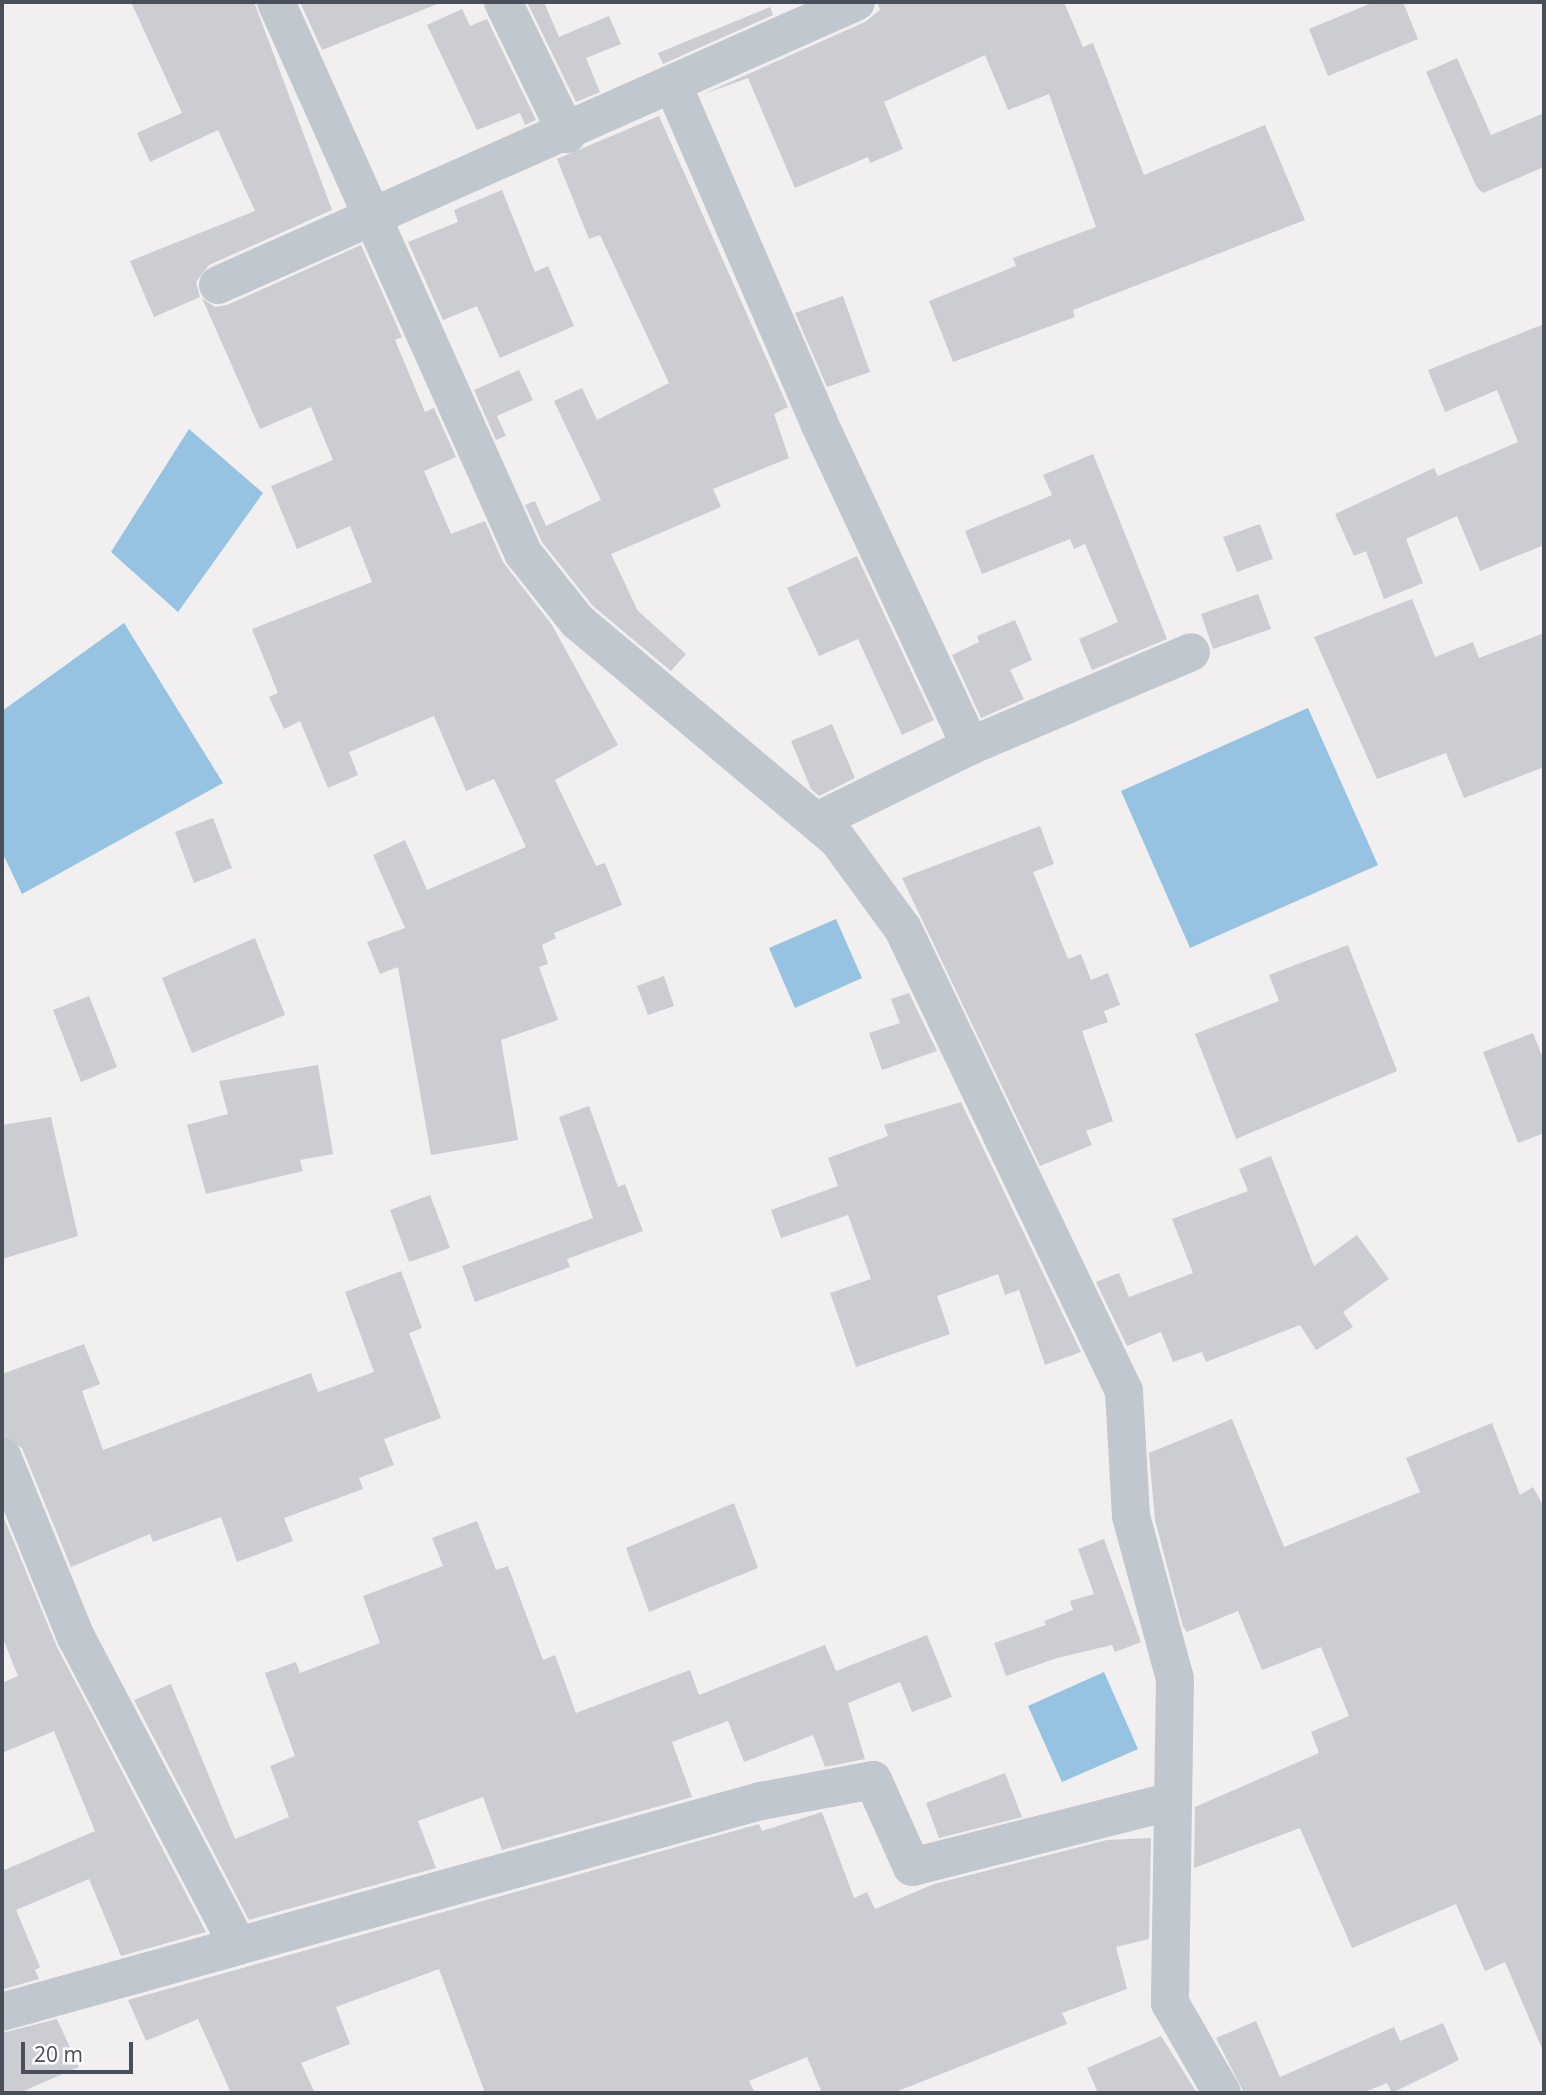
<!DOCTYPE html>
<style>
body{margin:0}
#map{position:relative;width:1546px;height:2095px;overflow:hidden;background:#f1efef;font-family:"Open Sans",sans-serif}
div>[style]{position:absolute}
.water>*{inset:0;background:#95c3e1}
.building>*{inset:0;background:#cccdd3}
.minor>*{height:38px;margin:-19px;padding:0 19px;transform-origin:19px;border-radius:19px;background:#c1c7cf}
span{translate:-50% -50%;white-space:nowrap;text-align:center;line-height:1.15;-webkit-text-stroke:7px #fff;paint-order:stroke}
.frame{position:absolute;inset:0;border:4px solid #494f5a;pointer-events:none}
.scale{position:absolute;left:21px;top:2042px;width:112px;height:32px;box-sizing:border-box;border:4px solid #494f5a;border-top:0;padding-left:9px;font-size:21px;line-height:24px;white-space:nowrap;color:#494f5a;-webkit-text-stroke:5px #fff;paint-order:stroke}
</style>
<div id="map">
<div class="water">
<i style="clip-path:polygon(189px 429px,263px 493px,178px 612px,111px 552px)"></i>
<i style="clip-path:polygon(124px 623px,223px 783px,22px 894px,2px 852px,2px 711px)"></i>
<i style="clip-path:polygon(1308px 708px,1378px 865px,1190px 948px,1121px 791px)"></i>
<i style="clip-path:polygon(836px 919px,862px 978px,795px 1008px,769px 948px)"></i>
<i style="clip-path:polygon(1104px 1672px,1138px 1749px,1062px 1782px,1028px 1706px)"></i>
</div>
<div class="building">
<i style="clip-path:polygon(131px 2px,254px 2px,332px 210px,209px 265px,196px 282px,200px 297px,154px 317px,130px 261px,255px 211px,218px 130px,150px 162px,137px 133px,182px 113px)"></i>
<i style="clip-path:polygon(300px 2px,440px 2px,440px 3px,322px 50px)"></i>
<i style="clip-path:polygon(527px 2px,544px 2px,559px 37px,609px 16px,621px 44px,586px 58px,600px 92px,576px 102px)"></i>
<i style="clip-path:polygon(877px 2px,1064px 2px,1083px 47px,1093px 43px,1144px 175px,1265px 125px,1305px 220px,1073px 310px,1075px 317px,953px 362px,929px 301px,1016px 266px,1013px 258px,1096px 227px,1049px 94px,1008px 110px,985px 55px,884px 102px,903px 149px,870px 163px,868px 157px,795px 188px,748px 78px,701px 95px,865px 22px,880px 10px)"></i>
<i style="clip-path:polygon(1374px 2px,1403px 2px,1418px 39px,1328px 76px,1309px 29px)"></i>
<i style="clip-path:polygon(770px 7px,773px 15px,663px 64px,658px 53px)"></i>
<i style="clip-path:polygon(462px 9px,470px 26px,487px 19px,536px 120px,525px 125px,520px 113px,477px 130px,427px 25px)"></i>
<i style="clip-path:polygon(1457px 58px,1491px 135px,1544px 113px,1544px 167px,1483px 193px,1476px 186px,1426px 72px)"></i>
<i style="clip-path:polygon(659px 116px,788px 407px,774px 414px,789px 458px,713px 489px,721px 507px,611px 554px,638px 611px,686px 654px,671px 671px,593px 606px,542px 542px,525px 505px,535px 501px,546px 526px,601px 500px,554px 401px,582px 388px,597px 420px,669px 383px,600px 235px,589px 239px,557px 159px)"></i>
<i style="clip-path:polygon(502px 190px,535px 272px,548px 266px,574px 326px,500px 358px,477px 306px,443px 320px,408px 242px,458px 222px,454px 210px)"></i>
<i style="clip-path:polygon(361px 245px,402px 337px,395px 340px,425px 412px,434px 408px,456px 457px,424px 471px,451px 534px,485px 521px,503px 562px,552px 625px,618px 745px,555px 780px,596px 866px,605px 863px,622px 905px,554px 933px,556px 938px,542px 945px,548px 964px,539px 967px,558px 1020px,501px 1040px,518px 1140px,431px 1155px,398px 967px,380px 974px,367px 942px,405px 928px,373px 855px,405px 840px,427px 890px,526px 847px,494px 779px,466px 791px,434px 716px,349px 752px,358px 775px,328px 788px,300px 721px,284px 729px,269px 697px,278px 693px,252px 629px,372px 582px,350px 526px,297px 549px,271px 486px,333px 460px,311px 407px,260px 429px,202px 298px,215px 307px,227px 305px)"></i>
<i style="clip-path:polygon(843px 296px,870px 372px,827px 387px,795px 313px)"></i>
<i style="clip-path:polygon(1544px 324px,1544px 545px,1480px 571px,1457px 516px,1406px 539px,1423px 583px,1384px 599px,1366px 551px,1354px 556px,1335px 514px,1434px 468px,1438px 476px,1518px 442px,1497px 390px,1445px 412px,1428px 370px)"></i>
<i style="clip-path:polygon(519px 370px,533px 400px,497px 416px,506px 436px,496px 440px,474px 390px)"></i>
<i style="clip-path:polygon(1093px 454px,1167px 639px,1092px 670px,1079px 639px,1118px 622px,1085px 544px,1074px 549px,1070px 539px,982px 574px,965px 531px,1052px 495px,1043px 475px)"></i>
<i style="clip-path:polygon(1260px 524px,1273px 559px,1237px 572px,1223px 537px)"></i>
<i style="clip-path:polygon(857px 556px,934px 720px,902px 735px,858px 639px,819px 656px,787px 588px)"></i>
<i style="clip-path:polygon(1258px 594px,1271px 629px,1213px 649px,1201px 614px)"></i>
<i style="clip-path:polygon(1412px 599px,1435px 657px,1473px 642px,1479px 658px,1544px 633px,1544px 767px,1464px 798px,1446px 753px,1377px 779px,1314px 637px)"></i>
<i style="clip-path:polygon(1015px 620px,1032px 660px,1010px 670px,1024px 699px,981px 718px,952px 655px,979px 642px,977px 636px)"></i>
<i style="clip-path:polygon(832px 724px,855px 778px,819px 796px,811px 789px,791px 741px)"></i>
<i style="clip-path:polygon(213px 818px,232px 868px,194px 883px,175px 832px)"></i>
<i style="clip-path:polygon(1040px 826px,1054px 864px,1033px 872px,1068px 959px,1081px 954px,1091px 980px,1108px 973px,1120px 1005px,1104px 1011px,1108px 1022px,1082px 1031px,1113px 1121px,1086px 1131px,1092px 1145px,1040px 1166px,902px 878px)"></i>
<i style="clip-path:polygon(255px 938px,285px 1015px,192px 1053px,162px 978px)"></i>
<i style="clip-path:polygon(1348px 945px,1397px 1071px,1236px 1139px,1195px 1034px,1279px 1001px,1269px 975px)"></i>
<i style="clip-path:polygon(664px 976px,674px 1006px,648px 1015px,637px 986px)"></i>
<i style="clip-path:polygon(909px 993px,937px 1051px,882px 1070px,869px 1033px,900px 1023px,891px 999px)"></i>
<i style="clip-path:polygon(89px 996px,117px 1067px,81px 1082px,53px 1010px)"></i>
<i style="clip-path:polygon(1533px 1033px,1544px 1061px,1544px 1133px,1518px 1143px,1483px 1052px)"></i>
<i style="clip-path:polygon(318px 1065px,333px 1154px,300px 1160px,303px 1171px,206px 1194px,187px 1125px,228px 1114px,219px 1081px)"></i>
<i style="clip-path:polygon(961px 1102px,1081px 1352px,1045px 1365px,1019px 1290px,1005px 1295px,998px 1274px,937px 1296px,950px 1334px,856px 1367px,830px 1293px,871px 1279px,848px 1215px,781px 1238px,771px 1210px,838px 1186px,828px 1158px,888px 1136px,884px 1125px)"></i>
<i style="clip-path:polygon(589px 1106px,618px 1187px,625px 1184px,643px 1231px,567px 1259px,570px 1267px,475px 1302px,462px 1266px,593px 1218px,559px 1117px)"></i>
<i style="clip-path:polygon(51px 1117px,78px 1236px,2px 1259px,2px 1125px)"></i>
<i style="clip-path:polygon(1271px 1156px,1314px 1266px,1357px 1235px,1389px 1279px,1343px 1312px,1353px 1327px,1316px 1350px,1300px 1325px,1206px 1362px,1202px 1352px,1173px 1362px,1161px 1332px,1127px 1346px,1096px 1282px,1119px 1273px,1129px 1297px,1193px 1273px,1172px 1219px,1248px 1191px,1239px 1169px)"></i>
<i style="clip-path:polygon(430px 1195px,450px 1248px,409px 1262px,390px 1210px)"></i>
<i style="clip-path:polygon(401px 1271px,422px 1328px,409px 1333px,441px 1418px,384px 1439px,394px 1465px,359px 1478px,363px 1489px,284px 1518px,293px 1541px,237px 1562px,221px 1517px,153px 1542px,150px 1534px,71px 1567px,22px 1448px,2px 1435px,2px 1374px,84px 1344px,100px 1384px,82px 1391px,103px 1450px,311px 1373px,318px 1392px,374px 1372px,345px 1292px)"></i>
<i style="clip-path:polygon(1232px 1419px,1284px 1547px,1420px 1492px,1406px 1458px,1492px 1423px,1520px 1495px,1533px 1487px,1544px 1507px,1544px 2053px,1505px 1962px,1485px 1971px,1456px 1904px,1352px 1948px,1300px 1828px,1194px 1868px,1195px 1807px,1319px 1753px,1311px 1732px,1349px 1716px,1321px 1647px,1262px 1670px,1238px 1611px,1187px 1632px,1183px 1627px,1155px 1520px,1149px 1453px)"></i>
<i style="clip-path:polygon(734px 1503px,758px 1568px,649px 1612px,626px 1548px)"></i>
<i style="clip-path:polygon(2px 1513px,57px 1647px,206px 1932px,121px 1956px,89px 1879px,16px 1910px,40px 1967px,35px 1970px,39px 1979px,4px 1989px,2px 1871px,95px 1831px,54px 1731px,2px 1753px,2px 1683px,18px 1676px,2px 1636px)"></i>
<i style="clip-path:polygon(477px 1521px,496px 1570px,508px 1566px,543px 1660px,555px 1655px,576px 1713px,690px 1670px,699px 1695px,825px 1645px,836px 1671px,927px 1635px,952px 1697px,912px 1712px,900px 1682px,848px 1703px,865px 1759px,825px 1767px,813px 1735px,744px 1762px,728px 1721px,672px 1742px,692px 1797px,502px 1850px,483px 1797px,418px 1821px,436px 1868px,249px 1920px,134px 1700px,171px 1684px,235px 1839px,289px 1817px,270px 1766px,295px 1756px,265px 1673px,296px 1662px,300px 1673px,380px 1643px,363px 1596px,443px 1566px,432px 1538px)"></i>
<i style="clip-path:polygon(1104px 1539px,1141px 1642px,1115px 1652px,1112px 1645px,1057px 1658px,1006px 1676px,994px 1643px,1046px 1625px,1044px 1621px,1073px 1610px,1070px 1601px,1094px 1594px,1078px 1549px)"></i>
<i style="clip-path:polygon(1005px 1773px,1022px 1817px,939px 1838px,926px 1803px)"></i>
<i style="clip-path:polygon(822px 1812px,854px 1898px,867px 1892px,875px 1909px,934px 1884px,1107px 1840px,1151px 1838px,1149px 1939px,1116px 1947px,1127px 1989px,1062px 2013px,1067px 2024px,893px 2093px,822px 2093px,807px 2057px,749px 2081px,755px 2093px,485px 2093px,439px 1969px,336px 2007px,350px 2044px,301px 2063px,315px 2093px,231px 2093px,198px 2019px,146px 2041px,128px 2000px,759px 1824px,762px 1831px)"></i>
<i style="clip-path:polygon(57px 2019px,79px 2067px,19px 2093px,2px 2093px,2px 2033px)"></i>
<i style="clip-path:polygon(1256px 2021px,1280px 2077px,1394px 2027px,1400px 2041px,1443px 2023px,1459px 2060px,1392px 2093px,1387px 2083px,1362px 2093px,1244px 2093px,1216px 2038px)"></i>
<i style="clip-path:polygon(1161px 2036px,1197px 2093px,1098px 2093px,1087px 2068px)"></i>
</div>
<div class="minor">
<i style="left:276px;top:2px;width:604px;rotate:65.85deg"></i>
<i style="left:523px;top:553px;width:87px;rotate:51.5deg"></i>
<i style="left:577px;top:621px;width:341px;rotate:40deg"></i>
<i style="left:838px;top:840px;width:110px;rotate:53.9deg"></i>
<i style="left:903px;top:929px;width:512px;rotate:64.44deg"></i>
<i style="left:1124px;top:1391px;width:125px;rotate:86.8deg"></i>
<i style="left:1131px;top:1516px;width:169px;rotate:74.9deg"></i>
<i style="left:1175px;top:1679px;width:324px;rotate:90.9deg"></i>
<i style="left:1170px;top:2003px;width:104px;rotate:60deg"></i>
<i style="left:503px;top:2px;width:147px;rotate:64.1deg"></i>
<i style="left:673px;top:85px;width:368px;rotate:66.6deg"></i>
<i style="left:819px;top:423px;width:357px;rotate:64.9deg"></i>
<i style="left:218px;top:285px;width:698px;rotate:-23.92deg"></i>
<i style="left:817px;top:821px;width:170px;rotate:-26.1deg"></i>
<i style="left:970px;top:746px;width:240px;rotate:-23deg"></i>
<i style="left:2px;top:1456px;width:196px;rotate:67.8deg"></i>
<i style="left:76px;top:1637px;width:349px;rotate:62.3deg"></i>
<i style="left:238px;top:1946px;width:543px;rotate:-15.5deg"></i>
<i style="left:761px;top:1801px;width:114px;rotate:-10.6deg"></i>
<i style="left:873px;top:1780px;width:95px;rotate:65.9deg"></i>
<i style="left:912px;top:1867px;width:268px;rotate:-14.2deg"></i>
<i style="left:2px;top:2012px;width:245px;rotate:-15.6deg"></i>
</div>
<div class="frame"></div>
<div class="scale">20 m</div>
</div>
